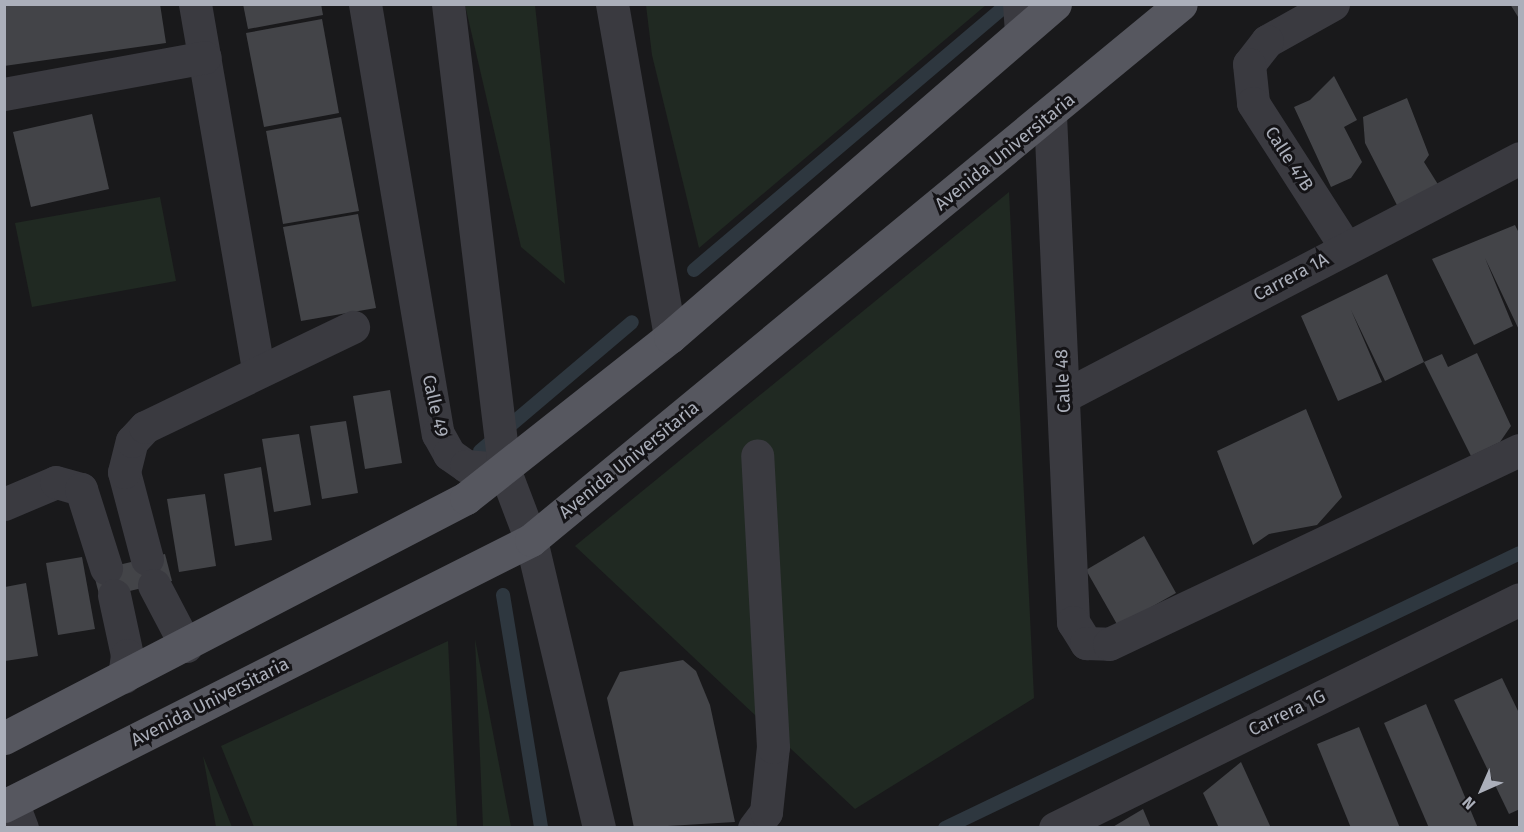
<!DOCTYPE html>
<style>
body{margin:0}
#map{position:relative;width:1524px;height:832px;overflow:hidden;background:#19191b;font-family:"Fira Sans",sans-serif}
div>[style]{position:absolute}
.green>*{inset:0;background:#202922}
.stream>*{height:14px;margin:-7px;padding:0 7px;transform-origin:7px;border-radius:7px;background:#2e373f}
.building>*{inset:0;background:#434448}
.minor>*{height:33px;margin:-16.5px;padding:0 16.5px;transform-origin:16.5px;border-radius:16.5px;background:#3a3a40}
.major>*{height:33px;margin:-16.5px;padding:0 16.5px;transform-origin:16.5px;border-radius:16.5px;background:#56575f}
span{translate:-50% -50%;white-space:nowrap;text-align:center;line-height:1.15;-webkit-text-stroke:6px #141316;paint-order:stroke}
.street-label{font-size:18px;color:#abafba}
.frame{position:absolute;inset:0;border:6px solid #abafba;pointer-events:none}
.north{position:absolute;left:1452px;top:760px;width:60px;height:60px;-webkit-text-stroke:4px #141316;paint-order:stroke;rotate:225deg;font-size:16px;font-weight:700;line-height:24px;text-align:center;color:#abafba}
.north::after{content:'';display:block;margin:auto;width:21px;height:27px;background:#abafba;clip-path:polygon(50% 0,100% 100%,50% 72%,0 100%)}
</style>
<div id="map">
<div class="green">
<i style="clip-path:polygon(465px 5px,535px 5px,565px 284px,521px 247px)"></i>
<i style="clip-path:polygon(646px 5px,646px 4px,986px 5px,699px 248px,652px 55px)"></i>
<i style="clip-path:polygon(1009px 192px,1034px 698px,855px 809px,575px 546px)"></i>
<i style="clip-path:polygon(160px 197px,176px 281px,32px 307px,15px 223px)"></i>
<i style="clip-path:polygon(475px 639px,511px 827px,483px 827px)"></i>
<i style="clip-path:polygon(448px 641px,457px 827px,254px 827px,221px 746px)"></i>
<i style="clip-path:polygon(203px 756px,232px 827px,216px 827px)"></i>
</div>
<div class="stream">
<i style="left:694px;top:270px;width:412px;rotate:-40.3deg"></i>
<i style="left:480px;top:451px;width:199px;rotate:-40.3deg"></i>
<i style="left:503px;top:595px;width:236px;rotate:80.7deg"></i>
<i style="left:945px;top:828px;width:637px;rotate:-25.56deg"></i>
</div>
<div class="building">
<i style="clip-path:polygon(4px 4px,160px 4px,166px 43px,4px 66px)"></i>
<i style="clip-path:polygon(243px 4px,321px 4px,323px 15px,248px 29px)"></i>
<i style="clip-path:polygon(1510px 4px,1520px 4px,1520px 20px)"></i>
<i style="clip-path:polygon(322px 19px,339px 113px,264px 127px,246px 33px)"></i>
<i style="clip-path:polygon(1334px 76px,1357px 120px,1344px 127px,1362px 162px,1351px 178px,1331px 187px,1294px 107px,1310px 100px)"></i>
<i style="clip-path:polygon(1407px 98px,1429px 155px,1424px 162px,1439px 186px,1400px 211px,1365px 143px,1363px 117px)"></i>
<i style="clip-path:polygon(92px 114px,109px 189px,31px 207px,13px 132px)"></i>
<i style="clip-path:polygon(341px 117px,359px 211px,283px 224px,266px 131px)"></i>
<i style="clip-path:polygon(358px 214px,376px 308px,301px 321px,283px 227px)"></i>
<i style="clip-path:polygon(1515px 225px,1520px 235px,1520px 332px,1485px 258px,1513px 326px,1474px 345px,1432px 259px)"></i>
<i style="clip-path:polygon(1387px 274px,1424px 362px,1385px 381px,1351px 310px,1382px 382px,1338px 401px,1301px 316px)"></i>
<i style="clip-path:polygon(1477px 353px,1511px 426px,1500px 442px,1471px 456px,1424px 362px,1442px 354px,1448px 367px)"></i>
<i style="clip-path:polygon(390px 390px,402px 463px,365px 469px,353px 396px)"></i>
<i style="clip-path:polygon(1306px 409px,1342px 497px,1317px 525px,1269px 534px,1253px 545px,1217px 451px)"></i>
<i style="clip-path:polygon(346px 421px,358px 493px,322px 499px,310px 426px)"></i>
<i style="clip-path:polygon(299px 434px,311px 505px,274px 512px,262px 439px)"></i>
<i style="clip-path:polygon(261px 467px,272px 540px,235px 546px,224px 474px)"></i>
<i style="clip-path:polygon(205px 494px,216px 566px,179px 572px,167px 499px)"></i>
<i style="clip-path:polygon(1144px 536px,1176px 593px,1118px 626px,1086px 570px)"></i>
<i style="clip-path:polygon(165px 554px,172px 581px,100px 598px,93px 571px)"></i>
<i style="clip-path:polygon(82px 557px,95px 629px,58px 635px,46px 563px)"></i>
<i style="clip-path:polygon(26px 583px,38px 656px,5px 661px,5px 587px)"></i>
<i style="clip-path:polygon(683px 660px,696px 671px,710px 705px,735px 822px,634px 828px,607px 698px,620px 672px)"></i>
<i style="clip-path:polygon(1502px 678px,1520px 715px,1520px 809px,1509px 814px,1454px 700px)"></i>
<i style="clip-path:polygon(1426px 704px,1478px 828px,1429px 828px,1384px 723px)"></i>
<i style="clip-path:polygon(1359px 727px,1400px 828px,1351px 828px,1317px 744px)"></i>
<i style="clip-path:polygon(1241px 762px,1271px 828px,1219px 828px,1203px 793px)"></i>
<i style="clip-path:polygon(1143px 809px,1151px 828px,1111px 828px)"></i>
</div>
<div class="minor">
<i style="left:195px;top:4px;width:371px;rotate:80.2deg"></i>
<i style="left:365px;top:4px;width:436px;rotate:80.4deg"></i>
<i style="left:438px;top:434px;width:23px;rotate:61deg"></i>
<i style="left:449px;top:454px;width:21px;rotate:35deg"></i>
<i style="left:466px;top:466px;width:38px;rotate:5deg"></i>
<i style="left:448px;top:4px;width:468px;rotate:83.1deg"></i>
<i style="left:504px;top:469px;width:76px;rotate:69.2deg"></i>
<i style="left:531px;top:540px;width:296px;rotate:76.7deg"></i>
<i style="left:612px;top:4px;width:338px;rotate:80.1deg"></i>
<i style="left:1019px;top:4px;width:28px;rotate:86deg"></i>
<i style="left:1333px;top:4px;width:76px;rotate:150.7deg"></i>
<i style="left:1267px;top:41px;width:29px;rotate:128deg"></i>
<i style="left:1249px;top:64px;width:39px;rotate:84deg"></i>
<i style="left:1253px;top:103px;width:172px;rotate:57.3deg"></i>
<i style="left:4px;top:94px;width:204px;rotate:-10.4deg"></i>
<i style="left:1050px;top:115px;width:508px;rotate:87.4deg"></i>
<i style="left:1073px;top:622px;width:25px;rotate:58deg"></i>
<i style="left:1086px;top:643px;width:23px;rotate:2deg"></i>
<i style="left:1109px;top:644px;width:454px;rotate:-25.3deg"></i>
<i style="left:1064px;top:396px;width:514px;rotate:-27.56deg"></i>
<i style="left:4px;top:504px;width:56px;rotate:-22.9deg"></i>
<i style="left:56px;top:482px;width:26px;rotate:16deg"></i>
<i style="left:81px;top:489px;width:83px;rotate:72.4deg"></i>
<i style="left:147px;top:559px;width:90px;rotate:-104.8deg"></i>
<i style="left:124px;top:472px;width:32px;rotate:-76deg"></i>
<i style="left:132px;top:441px;width:19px;rotate:-47deg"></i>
<i style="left:145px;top:427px;width:231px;rotate:-25.7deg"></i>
<i style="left:154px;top:585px;width:69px;rotate:62.3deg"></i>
<i style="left:114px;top:595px;width:61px;rotate:77.8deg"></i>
<i style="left:127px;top:655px;width:22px;rotate:98deg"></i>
<i style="left:12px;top:802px;width:28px;rotate:69deg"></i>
<i style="left:754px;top:828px;width:20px;rotate:-53deg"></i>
<i style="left:766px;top:812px;width:65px;rotate:-83.9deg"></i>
<i style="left:773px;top:747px;width:292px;rotate:-93.1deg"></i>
<i style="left:1055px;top:828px;width:518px;rotate:-26.22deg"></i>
</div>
<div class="major">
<i style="left:4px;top:738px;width:521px;rotate:-27.45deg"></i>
<i style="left:466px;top:498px;width:260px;rotate:-38.3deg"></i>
<i style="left:670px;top:337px;width:509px;rotate:-40.86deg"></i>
<i style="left:4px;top:806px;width:590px;rotate:-26.78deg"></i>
<i style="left:531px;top:540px;width:842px;rotate:-39.51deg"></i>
</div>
<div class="street-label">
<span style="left:1005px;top:152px;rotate:-39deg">Avenida Universitaria</span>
<span style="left:1289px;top:159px;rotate:57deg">Calle 47B</span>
<span style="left:1291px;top:277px;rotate:-28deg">Carrera 1A</span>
<span style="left:1063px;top:381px;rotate:-93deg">Calle 48</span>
<span style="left:435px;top:406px;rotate:77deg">Calle 49</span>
<span style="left:629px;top:460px;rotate:-39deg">Avenida Universitaria</span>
<span style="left:210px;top:702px;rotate:-27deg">Avenida Universitaria</span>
<span style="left:1287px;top:713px;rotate:-26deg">Carrera 1G</span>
</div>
<div class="frame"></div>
<div class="north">N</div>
</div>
